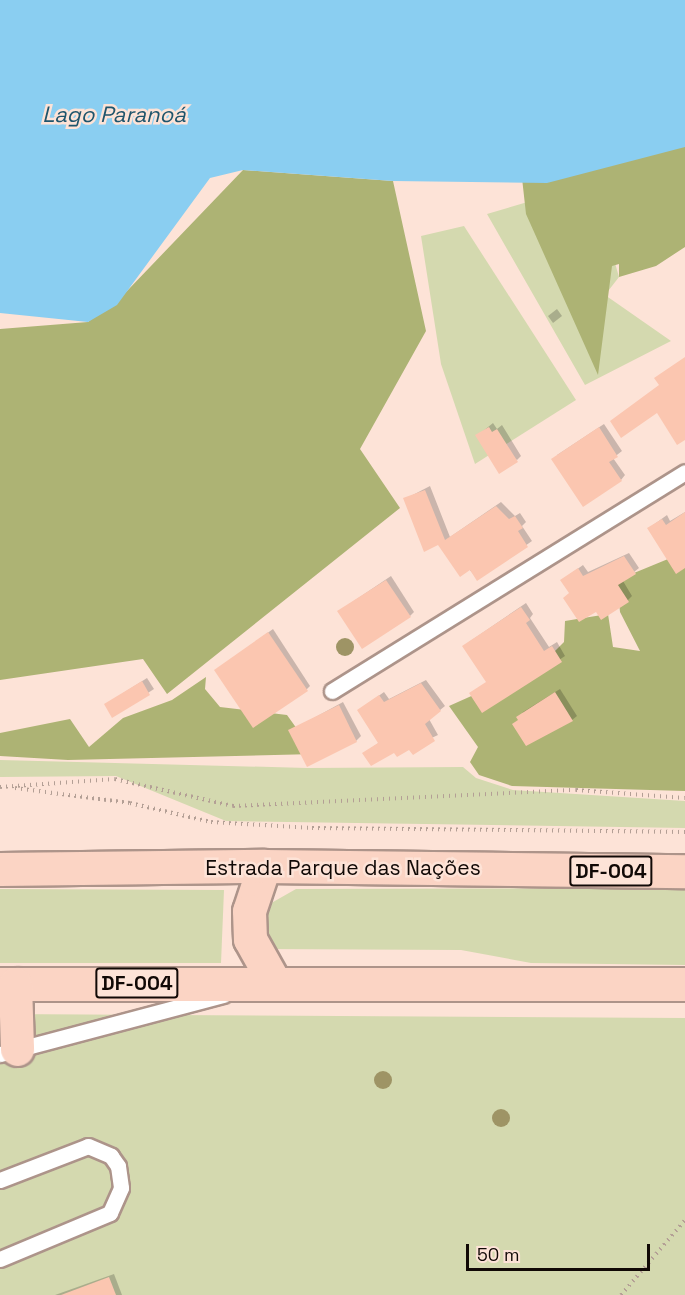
<!DOCTYPE html>
<meta charset="utf-8">
<style>
body{margin:0}
#map{position:relative;width:685px;height:1295px;overflow:hidden;background:#fde3d7;font-family:"Space Grotesk",sans-serif}
div>[style]{position:absolute}
.green>*{inset:0;background:#d4d9af}
.forest>*{inset:0;background:#adb374}
.water>*{inset:0;background:#8acef1}
.shadow>*{inset:0;background:#0003}
.building>*{inset:0;background:#fbc6b0}
.path>*{height:4px;margin-top:-2px;transform-origin:0;background:repeating-linear-gradient(90deg,#b39f95 0 1.5px,transparent 0 6px)}
.roads{filter:drop-shadow(2px 0 #ad948a) drop-shadow(-2px 0 #ad948a) drop-shadow(0 2px #ad948a) drop-shadow(0 -2px #ad948a)}
.service>*{height:15px;margin:-7.5px;padding:0 7.5px;transform-origin:7.5px;border-radius:7.5px;background:#fff}
.trunk>*{height:33px;margin:-16.5px;padding:0 16.5px;transform-origin:16.5px;border-radius:16.5px;background:#fbd4c4}
.trees>*{width:18px;height:18px;margin:-9px;border-radius:50%;background:#9e9465}
span{translate:-50% -50%;white-space:nowrap;text-align:center;line-height:1.15;-webkit-text-stroke:5px #fde3d7;paint-order:stroke}
.shield-label span{padding:2px 4px;background:#fde3d7;border:2px solid;border-radius:4px;-webkit-text-stroke-width:0}
.shield-label{font-size:20px;color:#110906;font-weight:700}
.street-label{font-size:21px;color:#110906}
.water-label{font-size:22px;color:#1e546c;font-style:italic}
.scale{position:absolute;left:466px;top:1244px;width:184px;height:27px;box-sizing:border-box;border:3px solid #110906;border-top:0;padding-left:8px;font-size:18px;line-height:21px;white-space:nowrap;color:#110906;-webkit-text-stroke:4px #fde3d7;paint-order:stroke}
</style>
<div id="map">
<div class="green">
<i style="clip-path:polygon(592px 183px,619px 277px,605px 295px,671px 341px,585px 385px,487px 214px)"></i>
<i style="clip-path:polygon(464px 226px,576px 400px,475px 464px,441px 364px,421px 236px)"></i>
<i style="clip-path:polygon(0 760px,307px 768px,463px 767px,476px 778px,513px 790px,685px 801px,685px 828px,226px 821px,116px 776px,0 777px)"></i>
<i style="clip-path:polygon(685px 888px,685px 965px,531px 963px,461px 950px,264px 949px,259px 910px,296px 889px)"></i>
<i style="clip-path:polygon(0 889px,224px 890px,221px 963px,0 963px)"></i>
<i style="clip-path:polygon(0 1014px,685px 1018px,685px 1295px,0 1295px)"></i>
</div>
<div class="forest">
<i style="clip-path:polygon(685px 100px,685px 247px,656px 266px,619px 277px,619px 264px,612px 266px,598px 375px,526px 214px,519px 151px)"></i>
<i style="clip-path:polygon(243px 170px,393px 181px,426px 331px,360px 449px,400px 508px,167px 694px,143px 659px,0 680px,0 329px,88px 322px,127px 291px)"></i>
<i style="clip-path:polygon(685px 552px,685px 791px,512px 786px,479px 775px,470px 762px,478px 747px,449px 706px,541px 665px,564px 642px,565px 621px,608px 614px,613px 647px,640px 651px,620px 612px,617px 580px)"></i>
<i style="clip-path:polygon(206px 677px,205px 689px,220px 707px,287px 715px,315px 754px,68px 760px,0 756px,0 733px,70px 719px,89px 747px,123px 718px,172px 700px)"></i>
</div>
<div class="water">
<i style="clip-path:polygon(0 0,685px 0,685px 147px,547px 183px,393px 181px,243px 170px,210px 178px,117px 305px,88px 322px,0 313px)"></i>
</div>
<div class="shadow">
<i style="clip-path:polygon(557px 309px,562px 316px,553px 323px,548px 316px)"></i>
<i style="clip-path:polygon(493px 423px,497px 429px,502px 425px,521px 456px,517px 460px,477px 436px)"></i>
<i style="clip-path:polygon(604px 424px,622px 451px,613px 458px,625px 475px,621px 480px,557px 455px)"></i>
<i style="clip-path:polygon(430px 486px,450px 537px,501px 502px,515px 516px,520px 513px,526px 522px,522px 526px,532px 541px,478px 579px,405px 499px)"></i>
<i style="clip-path:polygon(685px 512px,685px 567px,649px 528px,667px 515px,670px 521px)"></i>
<i style="clip-path:polygon(629px 553px,639px 568px,623px 581px,632px 596px,628px 600px,596px 610px,571px 593px,562px 580px,583px 565px,588px 572px)"></i>
<i style="clip-path:polygon(391px 576px,414px 612px,410px 616px,339px 611px)"></i>
<i style="clip-path:polygon(526px 603px,533px 614px,530px 618px,549px 647px,557px 642px,565px 656px,482px 711px,487px 682px,469px 642px)"></i>
<i style="clip-path:polygon(273px 629px,310px 686px,306px 690px,216px 670px)"></i>
<i style="clip-path:polygon(147px 678px,154px 689px,113px 716px,106px 704px)"></i>
<i style="clip-path:polygon(426px 680px,445px 706px,429px 719px,438px 735px,410px 748px,364px 753px,380px 742px,359px 710px,384px 692px,389px 699px)"></i>
<i style="clip-path:polygon(560px 689px,577px 716px,572px 720px,519px 719px,523px 712px)"></i>
<i style="clip-path:polygon(343px 702px,361px 736px,356px 741px,290px 731px)"></i>
<i style="clip-path:polygon(114px 1274px,122px 1295px,55px 1295px)"></i>
</div>
<div class="building">
<i style="clip-path:polygon(685px 357px,685px 440px,677px 445px,657px 413px,621px 438px,610px 421px,659px 385px,654px 378px)"></i>
<i style="clip-path:polygon(489px 427px,492px 432px,497px 429px,518px 462px,499px 474px,475px 435px)"></i>
<i style="clip-path:polygon(599px 427px,618px 457px,609px 462px,622px 481px,583px 507px,551px 459px)"></i>
<i style="clip-path:polygon(425px 490px,445px 540px,496px 506px,509px 519px,515px 516px,523px 528px,518px 531px,528px 547px,477px 581px,470px 570px,460px 577px,438px 545px,424px 552px,403px 498px)"></i>
<i style="clip-path:polygon(685px 512px,685px 568px,676px 574px,647px 528px,662px 519px,666px 525px)"></i>
<i style="clip-path:polygon(624px 556px,636px 574px,618px 585px,629px 602px,601px 620px,596px 612px,579px 622px,563px 598px,569px 593px,560px 580px,578px 568px,583px 576px)"></i>
<i style="clip-path:polygon(386px 580px,411px 617px,362px 649px,337px 611px)"></i>
<i style="clip-path:polygon(521px 607px,530px 620px,526px 623px,544px 651px,552px 646px,562px 662px,482px 713px,469px 693px,486px 682px,462px 646px)"></i>
<i style="clip-path:polygon(268px 632px,308px 691px,253px 728px,214px 670px)"></i>
<i style="clip-path:polygon(142px 681px,150px 695px,112px 718px,104px 704px)"></i>
<i style="clip-path:polygon(421px 683px,441px 711px,425px 724px,435px 741px,413px 755px,409px 750px,397px 757px,394px 753px,371px 766px,362px 753px,378px 743px,357px 710px,379px 695px,384px 702px)"></i>
<i style="clip-path:polygon(555px 692px,573px 721px,526px 746px,512px 724px,518px 720px,516px 717px)"></i>
<i style="clip-path:polygon(339px 705px,357px 742px,307px 767px,288px 730px)"></i>
<i style="clip-path:polygon(109px 1277px,116px 1295px,61px 1295px)"></i>
</div>
<div class="path">
<i style="left:0;top:787px;width:115px;rotate:-4deg"></i>
<i style="left:115px;top:779px;width:121px;rotate:12.9deg"></i>
<i style="left:233px;top:806px;width:343px;rotate:-2.7deg"></i>
<i style="left:576px;top:790px;width:109px;rotate:4.2deg"></i>
<i style="left:15px;top:788px;width:116px;rotate:7.4deg"></i>
<i style="left:130px;top:803px;width:83px;rotate:13.2deg"></i>
<i style="left:211px;top:822px;width:101px;rotate:3.4deg"></i>
<i style="left:312px;top:828px;width:373px;rotate:0.6deg"></i>
<i style="left:621px;top:1295px;width:99px;rotate:-49.5deg"></i>
</div>
<div class="roads">
<div class="service">
<i style="left:332px;top:691px;width:415px;rotate:-31.8deg"></i>
<i style="left:0;top:1054px;width:231px;rotate:-14.8deg"></i>
<i style="left:0;top:1180px;width:94px;rotate:-21.1deg"></i>
<i style="left:88px;top:1146px;width:25px;rotate:23deg"></i>
<i style="left:111px;top:1156px;width:12px;rotate:55deg"></i>
<i style="left:118px;top:1166px;width:22px;rotate:82deg"></i>
<i style="left:121px;top:1188px;width:27px;rotate:114deg"></i>
<i style="left:110px;top:1213px;width:119px;rotate:157.3deg"></i>
</div>
<div class="trunk">
<i style="left:264px;top:866px;width:47px;rotate:108.4deg"></i>
<i style="left:249px;top:911px;width:28px;rotate:88deg"></i>
<i style="left:250px;top:939px;width:49px;rotate:60.8deg"></i>
<i style="left:0;top:869px;width:264px;rotate:-0.7deg"></i>
<i style="left:264px;top:866px;width:421px;rotate:0.7deg"></i>
<i style="left:0;top:984px;width:685px"></i>
<i style="left:15px;top:984px;width:65px;rotate:88.2deg"></i>
</div>
</div>
<div class="trees">
<i style="left:345px;top:647px"></i>
<i style="left:383px;top:1080px"></i>
<i style="left:501px;top:1118px"></i>
</div>
<div class="shield-label">
<span style="left:611px;top:871px">DF-004</span>
<span style="left:137px;top:983px">DF-004</span>
</div>
<div class="street-label">
<span style="left:343px;top:868px">Estrada Parque das Nações</span>
</div>
<div class="water-label">
<span style="left:114px;top:115px">Lago Paranoá</span>
</div>
<div class="scale">50 m</div>
</div>
